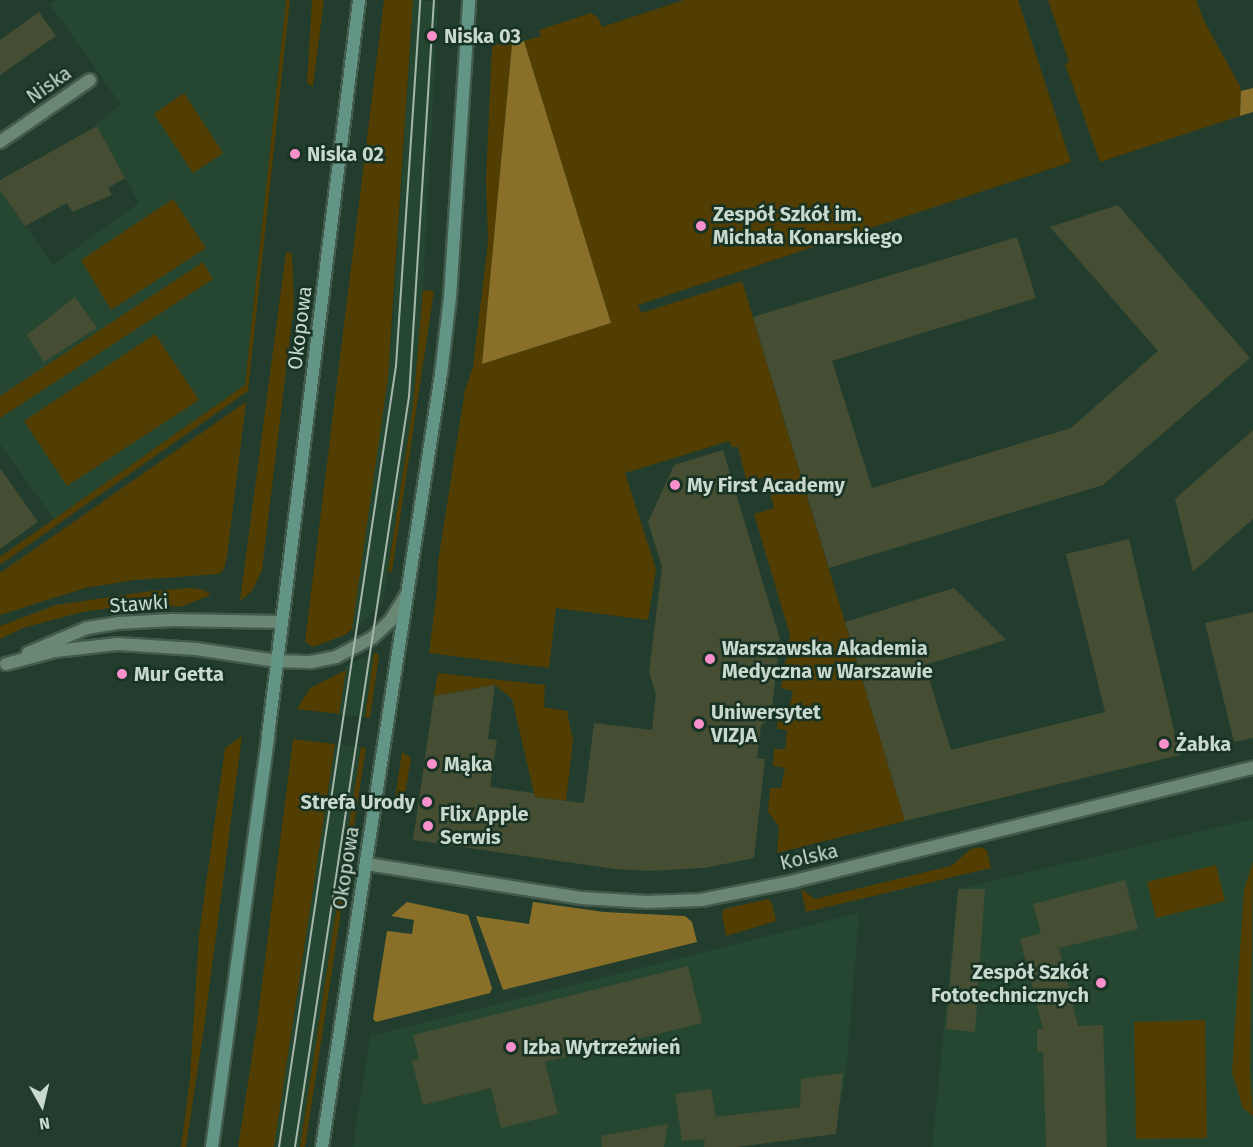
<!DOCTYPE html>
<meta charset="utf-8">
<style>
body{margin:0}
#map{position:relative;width:1253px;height:1147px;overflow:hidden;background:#223d2d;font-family:"Fira Sans",sans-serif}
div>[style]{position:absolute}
.built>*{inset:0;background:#254732}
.green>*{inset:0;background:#523e03}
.forest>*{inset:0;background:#8a6f28}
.building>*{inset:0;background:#454d32}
.roads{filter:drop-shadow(2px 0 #435a4c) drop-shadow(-2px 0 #435a4c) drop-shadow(0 2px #435a4c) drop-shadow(0 -2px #435a4c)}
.minor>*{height:12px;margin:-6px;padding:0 6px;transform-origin:6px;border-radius:6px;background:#6a8774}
.tertiary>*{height:12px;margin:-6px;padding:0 6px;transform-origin:6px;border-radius:6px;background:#6a8774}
.secondary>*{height:12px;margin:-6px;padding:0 6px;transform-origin:6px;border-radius:6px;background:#639586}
.tram>*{height:1.5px;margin:-0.75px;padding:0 0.75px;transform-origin:0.75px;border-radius:0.75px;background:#a6b8ac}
.dots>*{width:16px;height:16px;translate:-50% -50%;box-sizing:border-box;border:3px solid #183323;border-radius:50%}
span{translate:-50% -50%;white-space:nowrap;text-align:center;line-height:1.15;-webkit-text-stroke:5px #183323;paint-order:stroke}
.poi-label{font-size:20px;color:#c9d9ce;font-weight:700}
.left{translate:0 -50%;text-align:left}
.right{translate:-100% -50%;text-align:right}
.street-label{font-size:20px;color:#c9d9ce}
.north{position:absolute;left:12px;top:1075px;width:60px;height:60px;-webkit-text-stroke:4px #183323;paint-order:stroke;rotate:172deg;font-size:16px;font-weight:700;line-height:24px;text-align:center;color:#c9d9ce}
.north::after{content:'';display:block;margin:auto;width:21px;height:27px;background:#c9d9ce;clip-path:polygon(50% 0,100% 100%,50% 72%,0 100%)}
</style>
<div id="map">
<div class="built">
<i style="clip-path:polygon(56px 0,286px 0,245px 385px,54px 519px,0 444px,0 190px,53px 265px,139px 203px,96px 124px,121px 105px,50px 4px)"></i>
<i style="clip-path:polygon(413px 0,438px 2px,423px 290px,413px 405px,383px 602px,351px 633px,392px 339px)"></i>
<i style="clip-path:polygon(374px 653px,365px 717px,339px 714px,346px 666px)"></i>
<i style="clip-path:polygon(335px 744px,361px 747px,300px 1147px,274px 1147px)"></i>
<i style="clip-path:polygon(1253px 819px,1253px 1147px,932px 1147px,958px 889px)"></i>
<i style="clip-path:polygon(859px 913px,846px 1073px,841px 1101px,741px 1114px,737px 1147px,353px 1147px,370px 1036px)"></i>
</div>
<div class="green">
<i style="clip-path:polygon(286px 0,290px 0,248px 391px,0 565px,0 557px,245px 385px)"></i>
<i style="clip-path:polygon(312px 0,324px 0,313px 87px,307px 83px)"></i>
<i style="clip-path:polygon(384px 0,413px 0,388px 378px,352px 629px,345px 635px,313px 647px,305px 642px)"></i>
<i style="clip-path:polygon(684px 0,1018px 0,1071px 162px,638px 305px,641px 313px,742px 281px,905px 821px,777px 853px,779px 827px,768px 812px,770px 788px,781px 788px,785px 768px,773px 766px,774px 749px,785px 749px,787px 730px,777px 729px,778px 709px,789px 710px,793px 691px,781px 688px,790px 635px,754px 514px,774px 508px,765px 477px,747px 483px,738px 447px,732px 447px,729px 441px,625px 473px,656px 569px,648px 620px,556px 608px,549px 668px,429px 653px,437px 591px,438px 562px,465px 390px,473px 367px,488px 242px,486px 179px,492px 46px,526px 35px,512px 46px,482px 364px,611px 323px,524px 41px,541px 36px,539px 30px,591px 13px,598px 18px,602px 27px)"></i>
<i style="clip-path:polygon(1048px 0,1196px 0,1204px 21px,1241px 88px,1240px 116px,1100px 162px,1065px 64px,1069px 62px)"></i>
<i style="clip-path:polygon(184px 93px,223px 153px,193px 173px,154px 114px)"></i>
<i style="clip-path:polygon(173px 199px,206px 248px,111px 310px,81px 260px)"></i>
<i style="clip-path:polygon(286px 252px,292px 253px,294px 304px,262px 570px,252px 591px,240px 601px)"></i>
<i style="clip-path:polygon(203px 262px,213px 279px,0 418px,0 396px)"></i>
<i style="clip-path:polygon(423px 290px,434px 291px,392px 572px,388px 571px,413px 405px)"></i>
<i style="clip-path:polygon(155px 334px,199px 400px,67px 486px,24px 421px)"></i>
<i style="clip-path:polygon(246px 402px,227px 557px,224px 569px,219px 574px,135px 580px,85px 588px,0 615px,0 573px)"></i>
<i style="clip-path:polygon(191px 588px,204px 590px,211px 595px,180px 607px,170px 606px,166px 600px,82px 612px,23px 628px,0 639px,0 626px,56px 605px,151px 591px)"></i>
<i style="clip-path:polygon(374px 653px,377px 653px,379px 656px,370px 718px,365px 717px)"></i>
<i style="clip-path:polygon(346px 670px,339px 714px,297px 709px,310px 688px)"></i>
<i style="clip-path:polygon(438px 673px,545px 685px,544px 707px,567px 711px,573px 741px,566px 801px,535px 797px,512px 699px,495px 685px,434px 696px)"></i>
<i style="clip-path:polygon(242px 736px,204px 1028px,186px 1147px,181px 1147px,190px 1079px,199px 934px,225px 748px)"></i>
<i style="clip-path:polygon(293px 739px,335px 744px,274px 1147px,238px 1147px,256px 1031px)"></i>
<i style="clip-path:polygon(361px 747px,366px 748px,305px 1147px,300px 1147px)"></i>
<i style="clip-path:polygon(402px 752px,411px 758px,404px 800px,395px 799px)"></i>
<i style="clip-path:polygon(980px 847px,987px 850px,991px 868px,806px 912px,801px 889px,815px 899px,951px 866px,971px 849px)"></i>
<i style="clip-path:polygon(1253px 861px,1250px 1071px,1253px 1116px,1243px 1108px,1232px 1072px,1244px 890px)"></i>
<i style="clip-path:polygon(1216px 865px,1225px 901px,1156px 918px,1147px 882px)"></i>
<i style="clip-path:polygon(768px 899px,772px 903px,776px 921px,726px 936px,722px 915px,724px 909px)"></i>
<i style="clip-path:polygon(1205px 1020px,1207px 1138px,1136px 1139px,1134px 1022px)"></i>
</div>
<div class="forest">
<i style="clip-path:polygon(524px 41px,611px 323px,482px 364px,512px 45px)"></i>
<i style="clip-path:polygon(1253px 88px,1253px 112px,1240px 116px,1241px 91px)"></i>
<i style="clip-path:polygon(407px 902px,468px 915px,492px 988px,490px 993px,376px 1022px,373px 1019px,387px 931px,412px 934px,414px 920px,391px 916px)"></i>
<i style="clip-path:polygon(533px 902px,604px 912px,685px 916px,692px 922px,697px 942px,503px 990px,476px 916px,529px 924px)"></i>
</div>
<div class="building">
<i style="clip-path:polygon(39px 12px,56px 36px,0 75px,0 40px)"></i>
<i style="clip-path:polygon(97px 126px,125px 178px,108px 188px,112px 195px,72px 212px,67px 203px,25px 226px,0 190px,0 180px)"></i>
<i style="clip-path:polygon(1118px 205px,1250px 358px,1103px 485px,829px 568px,753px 317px,1017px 237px,1036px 298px,832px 361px,872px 488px,1071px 428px,1158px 351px,1050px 227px)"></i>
<i style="clip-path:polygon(75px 297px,97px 328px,44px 362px,27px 335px)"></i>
<i style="clip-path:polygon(1253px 430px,1253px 519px,1193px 572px,1175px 499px)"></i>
<i style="clip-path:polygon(723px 450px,780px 639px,771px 717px,761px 726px,757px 758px,765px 759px,754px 858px,704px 868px,650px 871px,615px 869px,413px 840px,434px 696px,495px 685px,488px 739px,497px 740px,490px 787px,534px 793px,535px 797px,584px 803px,594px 723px,652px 730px,656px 694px,649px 672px,662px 567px,648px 522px,674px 465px)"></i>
<i style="clip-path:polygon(0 468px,38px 522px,0 549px)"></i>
<i style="clip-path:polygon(1129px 539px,1180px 755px,905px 821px,845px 622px,954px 588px,1006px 640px,925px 665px,951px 750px,1105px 712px,1066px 554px)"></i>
<i style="clip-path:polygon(1253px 612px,1253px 738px,1234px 742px,1205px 623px)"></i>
<i style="clip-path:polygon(1125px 880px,1138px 929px,1059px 948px,1078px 1026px,1103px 1025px,1107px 1147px,1046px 1147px,1043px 1052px,1037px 1052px,1037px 1029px,1043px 1029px,1020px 939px,1041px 933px,1033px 904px)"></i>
<i style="clip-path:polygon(958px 889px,985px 889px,975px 1032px,946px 1029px)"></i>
<i style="clip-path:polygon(688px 966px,702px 1023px,545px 1062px,558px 1114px,501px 1128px,491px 1088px,423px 1105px,412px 1061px,419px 1059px,413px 1035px)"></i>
<i style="clip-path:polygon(843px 1073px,836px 1134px,737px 1147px,704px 1147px,705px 1139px,682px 1141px,675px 1094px,711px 1089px,716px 1117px,741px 1114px,800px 1107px,801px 1079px)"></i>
<i style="clip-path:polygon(668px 1124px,664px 1147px,602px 1147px,601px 1136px)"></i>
</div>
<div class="roads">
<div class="minor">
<i style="left:0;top:142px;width:109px;rotate:-34.6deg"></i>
<i style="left:367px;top:864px;width:218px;rotate:9deg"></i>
<i style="left:582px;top:898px;width:65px;rotate:3.5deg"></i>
<i style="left:647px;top:902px;width:54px;rotate:-2.1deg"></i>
<i style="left:701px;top:900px;width:96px;rotate:-11.4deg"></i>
<i style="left:795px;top:881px;width:472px;rotate:-13.9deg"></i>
</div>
<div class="tertiary">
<i style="left:28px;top:653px;width:64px;rotate:-23deg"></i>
<i style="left:87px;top:628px;width:31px;rotate:-9deg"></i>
<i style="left:118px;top:623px;width:54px;rotate:-3.2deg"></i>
<i style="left:172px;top:620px;width:110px;rotate:1deg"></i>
<i style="left:6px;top:664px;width:51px;rotate:-14.9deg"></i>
<i style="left:55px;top:651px;width:63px;rotate:-6.3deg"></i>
<i style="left:118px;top:644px;width:78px;rotate:3.7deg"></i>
<i style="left:196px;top:649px;width:82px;rotate:8.4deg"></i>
<i style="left:277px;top:661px;width:34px;rotate:2deg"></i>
<i style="left:311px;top:662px;width:25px;rotate:-11deg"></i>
<i style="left:336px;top:657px;width:41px;rotate:-27.8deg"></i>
<i style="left:372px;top:638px;width:25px;rotate:-43deg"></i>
<i style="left:390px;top:621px;width:31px;rotate:-58deg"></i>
</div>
<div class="secondary">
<i style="left:212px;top:1147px;width:415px;rotate:-82.2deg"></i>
<i style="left:268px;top:736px;width:742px;rotate:-82.95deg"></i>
<i style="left:322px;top:1147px;width:782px;rotate:-81.25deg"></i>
<i style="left:441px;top:374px;width:78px;rotate:-83.3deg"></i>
<i style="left:450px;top:297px;width:298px;rotate:-86.3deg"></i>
</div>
</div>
<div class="tram">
<i style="left:279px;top:1147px;width:790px;rotate:-81.48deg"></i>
<i style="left:396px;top:366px;width:367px;rotate:-86.2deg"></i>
<i style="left:295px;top:1147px;width:759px;rotate:-81.36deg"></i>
<i style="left:409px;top:397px;width:398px;rotate:-86.4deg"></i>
</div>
<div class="dots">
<i style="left:432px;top:36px;background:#f890cc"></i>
<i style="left:295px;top:154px;background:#f890cc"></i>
<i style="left:701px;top:226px;background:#f890cc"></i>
<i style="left:675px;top:485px;background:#f890cc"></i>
<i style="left:710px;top:659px;background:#f890cc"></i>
<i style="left:122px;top:674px;background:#f890cc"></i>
<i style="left:699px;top:724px;background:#f890cc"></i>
<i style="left:1164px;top:744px;background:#f890cc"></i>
<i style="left:432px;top:764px;background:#f890cc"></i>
<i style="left:427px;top:802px;background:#f890cc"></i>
<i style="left:428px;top:826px;background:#f890cc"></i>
<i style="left:1101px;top:983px;background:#f890cc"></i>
<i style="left:511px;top:1047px;background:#f890cc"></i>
</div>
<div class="poi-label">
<span class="left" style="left:444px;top:36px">Niska 03</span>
<span class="left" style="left:307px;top:154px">Niska 02</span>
<span class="left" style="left:713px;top:226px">Zespół Szkół im.<br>Michała Konarskiego</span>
<span class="left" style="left:687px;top:485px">My First Academy</span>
<span class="left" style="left:722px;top:660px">Warszawska Akademia<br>Medyczna w Warszawie</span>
<span class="left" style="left:134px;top:674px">Mur Getta</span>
<span class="left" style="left:711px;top:724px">Uniwersytet<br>VIZJA</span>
<span class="left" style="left:1176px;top:744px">Żabka</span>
<span class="left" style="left:444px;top:764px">Mąka</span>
<span class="right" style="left:415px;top:802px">Strefa Urody</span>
<span class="left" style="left:440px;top:826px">Flix Apple<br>Serwis</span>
<span class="right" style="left:1089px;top:984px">Zespół Szkół<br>Fototechnicznych</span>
<span class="left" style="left:523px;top:1047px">Izba Wytrzeźwień</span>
</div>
<div class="street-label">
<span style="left:49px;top:85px;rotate:-35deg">Niska</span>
<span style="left:300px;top:328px;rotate:-83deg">Okopowa</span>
<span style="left:139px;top:604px;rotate:-4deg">Stawki</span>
<span style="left:809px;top:857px;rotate:-13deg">Kolska</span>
<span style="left:346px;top:868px;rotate:-81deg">Okopowa</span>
</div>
<div class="north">N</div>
</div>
